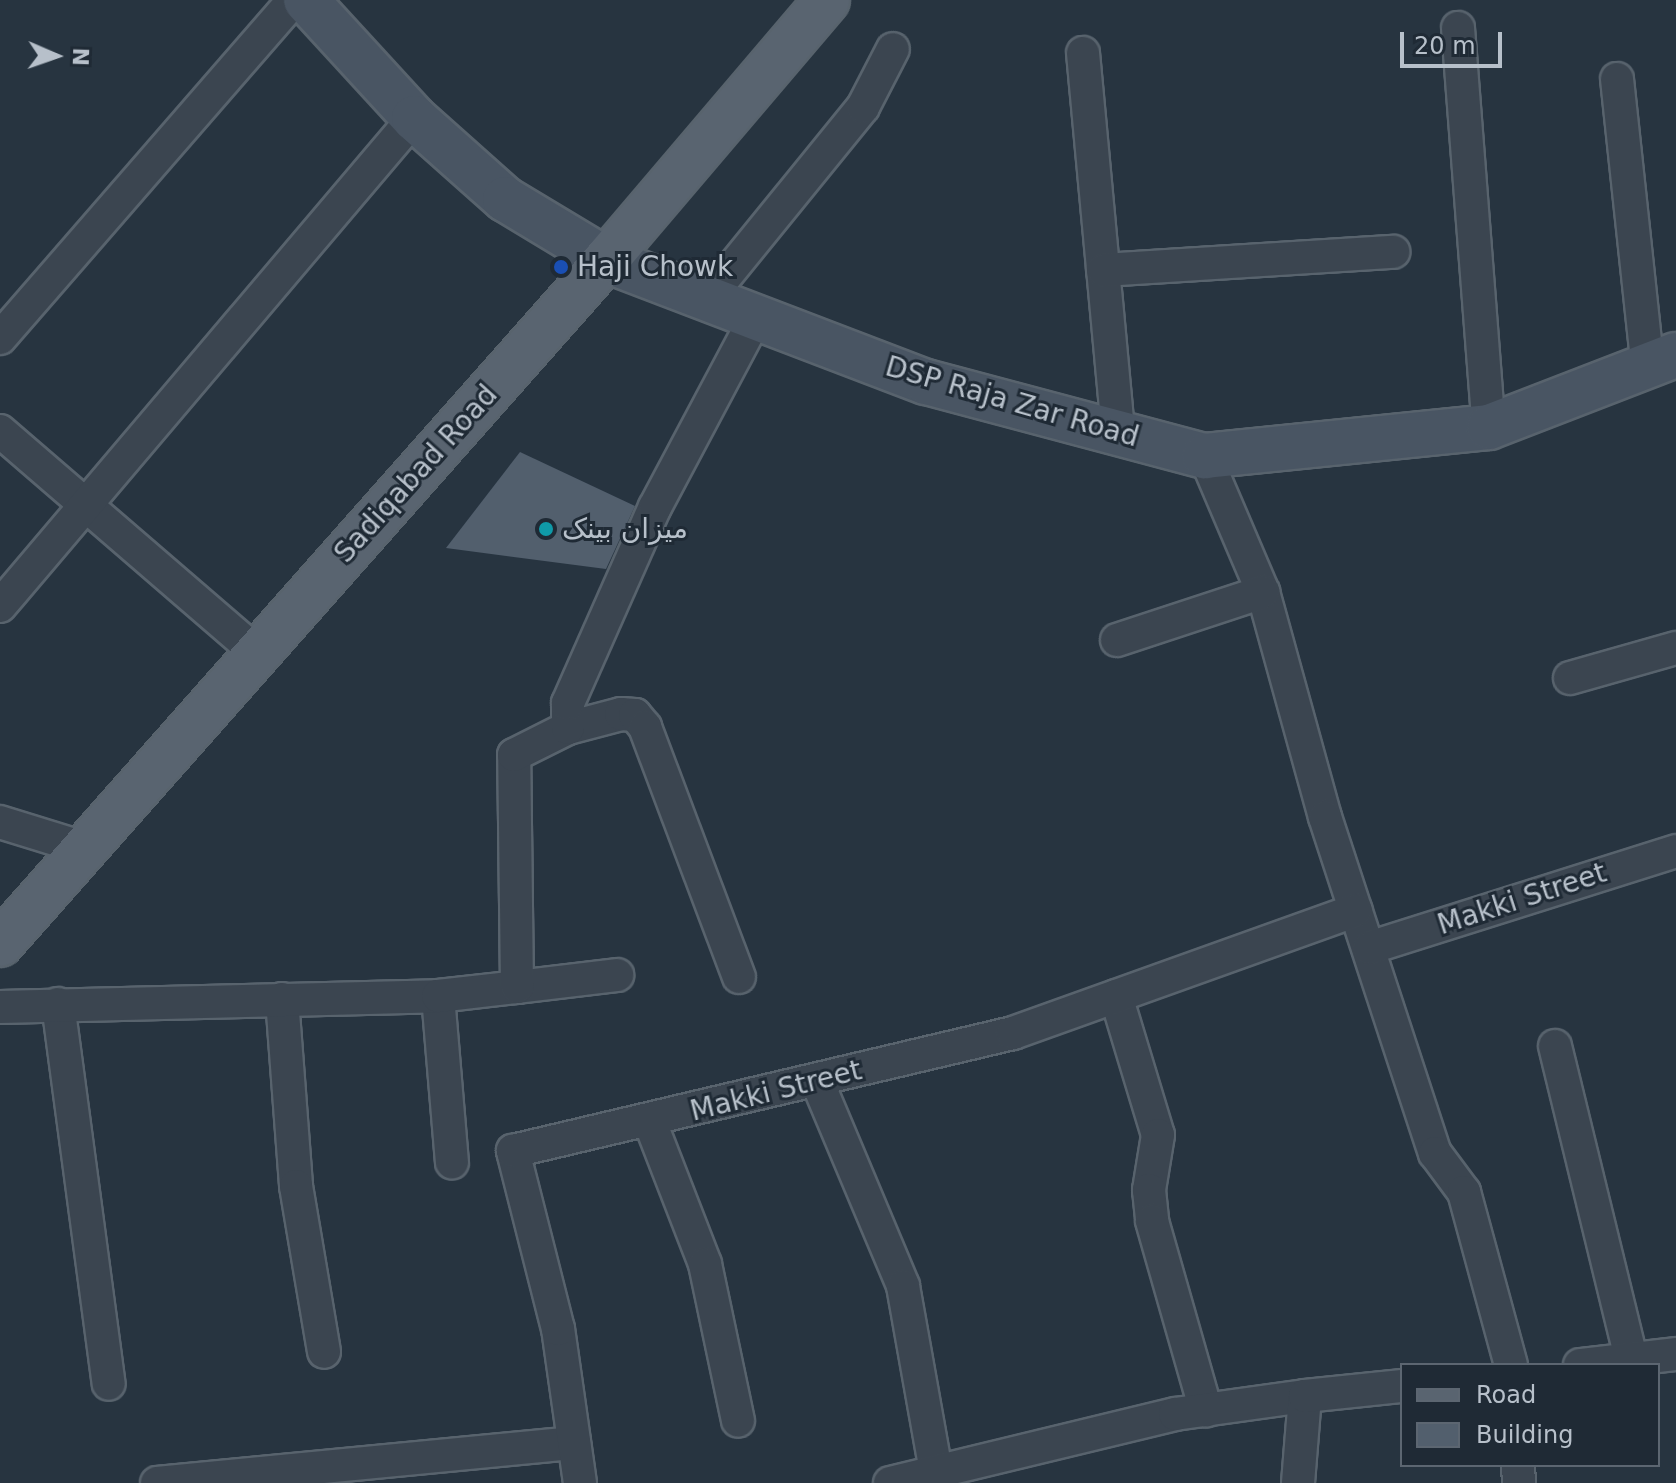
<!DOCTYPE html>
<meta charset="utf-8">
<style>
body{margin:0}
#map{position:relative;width:1676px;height:1483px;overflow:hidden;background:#273440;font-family:"DejaVu Sans","Noto Sans Arabic",sans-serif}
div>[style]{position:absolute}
.building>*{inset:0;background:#525f6d}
.roads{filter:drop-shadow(2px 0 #58636d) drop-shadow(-2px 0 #58636d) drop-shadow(0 2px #58636d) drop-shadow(0 -2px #58636d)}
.street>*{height:32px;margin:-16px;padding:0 16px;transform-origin:16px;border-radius:16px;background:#3b4550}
.secondary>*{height:44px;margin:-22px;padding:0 22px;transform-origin:22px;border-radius:22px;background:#495563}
.primary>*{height:44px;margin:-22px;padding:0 22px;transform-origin:22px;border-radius:22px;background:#596470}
.dots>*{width:22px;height:22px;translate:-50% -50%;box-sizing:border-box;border:4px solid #1f2a35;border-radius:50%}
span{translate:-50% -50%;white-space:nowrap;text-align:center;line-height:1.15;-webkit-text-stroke:6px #1f2a35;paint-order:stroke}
.poi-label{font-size:28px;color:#b7c0ca}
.left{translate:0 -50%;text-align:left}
.street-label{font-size:28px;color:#b7c0ca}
.legend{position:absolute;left:1400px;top:1363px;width:260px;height:104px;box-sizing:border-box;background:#1f2a35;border:2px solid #5c6671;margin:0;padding:10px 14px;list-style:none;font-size:24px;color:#b7c0ca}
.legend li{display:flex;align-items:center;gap:16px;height:40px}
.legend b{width:40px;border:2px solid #5c6671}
.north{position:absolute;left:16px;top:16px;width:80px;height:80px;-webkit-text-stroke:6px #1f2a35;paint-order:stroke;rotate:92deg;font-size:22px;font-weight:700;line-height:32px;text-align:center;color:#b7c0ca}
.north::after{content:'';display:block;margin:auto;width:28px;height:36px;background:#b7c0ca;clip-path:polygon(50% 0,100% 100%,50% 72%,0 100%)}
.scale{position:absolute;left:1400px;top:32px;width:102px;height:36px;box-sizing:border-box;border:4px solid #b7c0ca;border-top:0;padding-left:10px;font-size:24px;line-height:28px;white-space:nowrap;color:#b7c0ca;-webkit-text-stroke:6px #1f2a35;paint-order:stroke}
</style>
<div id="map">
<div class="building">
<i style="clip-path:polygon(520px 452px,635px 506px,606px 569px,446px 548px)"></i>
</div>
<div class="roads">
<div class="street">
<i style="left:1458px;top:28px;width:400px;rotate:85.6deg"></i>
<i style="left:1083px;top:53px;width:382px;rotate:84.7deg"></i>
<i style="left:1617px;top:79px;width:293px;rotate:83.9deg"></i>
<i style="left:1103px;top:270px;width:291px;rotate:-3.6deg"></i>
<i style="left:707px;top:299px;width:247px;rotate:-50.9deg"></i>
<i style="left:863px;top:107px;width:65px;rotate:-62.7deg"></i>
<i style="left:0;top:338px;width:448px;rotate:-49deg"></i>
<i style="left:0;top:431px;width:340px;rotate:40.8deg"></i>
<i style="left:1205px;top:456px;width:148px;rotate:66.9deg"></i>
<i style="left:1263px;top:592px;width:233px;rotate:74.6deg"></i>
<i style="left:1325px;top:817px;width:354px;rotate:71.9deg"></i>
<i style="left:1435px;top:1153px;width:49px;rotate:53.4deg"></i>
<i style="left:1464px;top:1192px;width:179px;rotate:74.8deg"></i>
<i style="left:0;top:606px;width:640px;rotate:-49.69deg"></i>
<i style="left:1117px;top:640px;width:154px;rotate:-18.2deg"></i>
<i style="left:1570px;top:678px;width:110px;rotate:-15.8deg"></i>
<i style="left:568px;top:728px;width:55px;rotate:-14.8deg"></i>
<i style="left:621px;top:714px;width:14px;rotate:4deg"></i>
<i style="left:635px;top:715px;width:16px;rotate:50deg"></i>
<i style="left:645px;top:727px;width:267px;rotate:69.4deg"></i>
<i style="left:0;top:822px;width:88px;rotate:17.2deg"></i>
<i style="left:1369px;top:948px;width:322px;rotate:-17.5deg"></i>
<i style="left:517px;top:987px;width:101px;rotate:-6.8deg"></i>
<i style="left:438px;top:996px;width:167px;rotate:85.2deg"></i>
<i style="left:1116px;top:996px;width:145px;rotate:73.2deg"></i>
<i style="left:1158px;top:1135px;width:56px;rotate:99.3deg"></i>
<i style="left:1149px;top:1190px;width:31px;rotate:84deg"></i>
<i style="left:1152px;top:1221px;width:197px;rotate:74.1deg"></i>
<i style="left:282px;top:999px;width:188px;rotate:85.7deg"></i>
<i style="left:296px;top:1186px;width:168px;rotate:80.4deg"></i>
<i style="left:58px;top:1004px;width:383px;rotate:82.4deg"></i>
<i style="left:0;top:1007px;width:438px;rotate:-1.4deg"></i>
<i style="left:438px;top:996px;width:80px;rotate:-6.5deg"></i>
<i style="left:517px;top:987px;width:232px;rotate:-90.7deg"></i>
<i style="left:514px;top:755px;width:60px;rotate:-26.6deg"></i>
<i style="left:568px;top:728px;width:25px;rotate:-90deg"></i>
<i style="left:568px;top:703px;width:214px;rotate:-66.1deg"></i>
<i style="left:655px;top:507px;width:215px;rotate:-62deg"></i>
<i style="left:1555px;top:1046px;width:321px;rotate:76.3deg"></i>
<i style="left:817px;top:1081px;width:222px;rotate:67.2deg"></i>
<i style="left:903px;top:1286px;width:188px;rotate:79.9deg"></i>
<i style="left:650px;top:1122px;width:152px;rotate:68.8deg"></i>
<i style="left:705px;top:1264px;width:160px;rotate:78.1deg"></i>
<i style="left:1580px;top:1365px;width:97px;rotate:-6.5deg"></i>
<i style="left:1518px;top:1465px;width:18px;rotate:87deg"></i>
<i style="left:157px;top:1483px;width:419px;rotate:-5.5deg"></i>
<i style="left:580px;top:1483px;width:156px;rotate:-98.1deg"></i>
<i style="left:558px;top:1329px;width:184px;rotate:-104.2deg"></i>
<i style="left:513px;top:1151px;width:514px;rotate:-13.28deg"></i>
<i style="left:1013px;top:1033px;width:364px;rotate:-19.7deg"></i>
<i style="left:890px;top:1483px;width:293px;rotate:-13.6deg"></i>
<i style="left:1175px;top:1414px;width:131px;rotate:-7.9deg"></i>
<i style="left:1298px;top:1483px;width:87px;rotate:-85.4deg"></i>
<i style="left:1305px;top:1396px;width:98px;rotate:-5.9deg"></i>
</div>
<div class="secondary">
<i style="left:306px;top:0;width:160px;rotate:47.5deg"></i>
<i style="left:414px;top:118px;width:122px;rotate:41.7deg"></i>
<i style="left:505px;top:199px;width:118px;rotate:31.1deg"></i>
<i style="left:606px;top:260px;width:342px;rotate:20.9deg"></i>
<i style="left:926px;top:382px;width:289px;rotate:14.9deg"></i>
<i style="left:1205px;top:456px;width:285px;rotate:-5.8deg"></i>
<i style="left:1489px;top:427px;width:200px;rotate:-21.1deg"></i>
</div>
<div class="primary">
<i style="left:0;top:944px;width:914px;rotate:-48.46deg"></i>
<i style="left:606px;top:260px;width:341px;rotate:-49.6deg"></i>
</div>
</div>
<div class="dots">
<i style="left:561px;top:267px;background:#1a4fb4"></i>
<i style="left:546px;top:529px;background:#0f9aa8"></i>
</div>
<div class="poi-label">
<span class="left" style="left:577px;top:267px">Haji Chowk</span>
<span class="left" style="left:562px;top:529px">میزان بینک</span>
</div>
<div class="street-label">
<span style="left:1012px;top:402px;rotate:16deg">DSP Raja Zar Road</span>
<span style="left:416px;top:474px;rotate:-48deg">Sadiqabad Road</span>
<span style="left:1522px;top:899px;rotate:-18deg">Makki Street</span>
<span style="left:776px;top:1091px;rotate:-14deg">Makki Street</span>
</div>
<ul class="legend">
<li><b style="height:10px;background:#596470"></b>Road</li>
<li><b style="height:22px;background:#525f6d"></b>Building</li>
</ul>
<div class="north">N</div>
<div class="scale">20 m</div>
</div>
